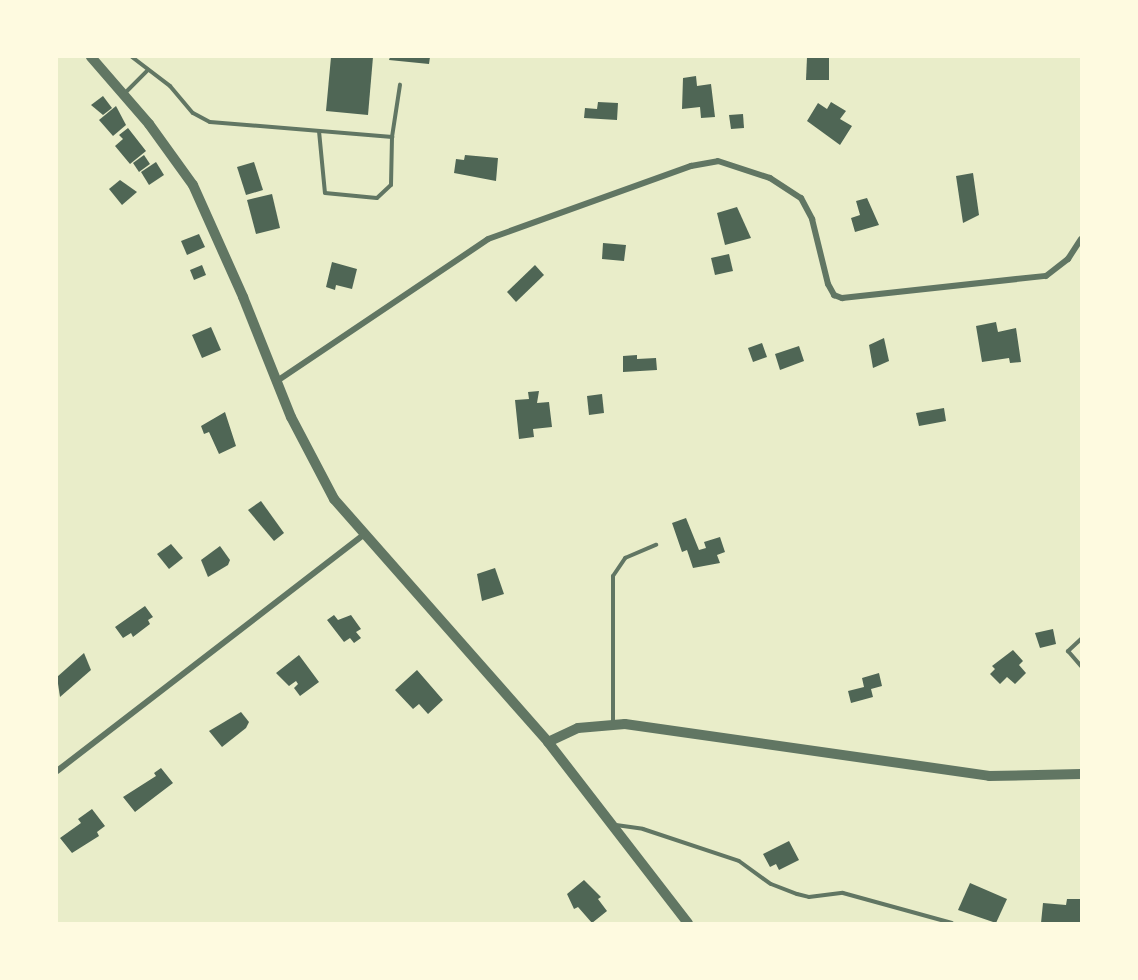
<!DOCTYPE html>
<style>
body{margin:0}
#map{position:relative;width:1138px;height:980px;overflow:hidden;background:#e9edc9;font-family:"Noto Sans",sans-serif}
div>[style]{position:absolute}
.building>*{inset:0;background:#4f6655}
.service>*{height:4px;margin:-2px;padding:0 2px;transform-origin:2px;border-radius:2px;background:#617663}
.minor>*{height:6px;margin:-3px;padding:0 3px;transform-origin:3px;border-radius:3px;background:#617663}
.tertiary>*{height:10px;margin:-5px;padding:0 5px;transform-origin:5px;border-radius:5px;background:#617663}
span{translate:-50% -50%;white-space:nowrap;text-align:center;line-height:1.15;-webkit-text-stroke:6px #fefae0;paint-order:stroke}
.frame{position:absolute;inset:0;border:58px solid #fefae0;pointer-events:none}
</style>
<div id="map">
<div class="building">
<i style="clip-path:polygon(331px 57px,373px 57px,368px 115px,326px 111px)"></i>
<i style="clip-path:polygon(390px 57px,430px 57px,429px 64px,389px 60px)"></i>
<i style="clip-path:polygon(807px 57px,829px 57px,829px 80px,806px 80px)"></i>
<i style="clip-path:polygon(696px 76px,697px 86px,711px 84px,715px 117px,701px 118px,700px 107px,682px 109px,683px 78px)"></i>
<i style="clip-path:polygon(103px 96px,112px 108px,103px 115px,91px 105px)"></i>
<i style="clip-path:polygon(598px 102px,618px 103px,617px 120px,584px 118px,585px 108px,597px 109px)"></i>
<i style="clip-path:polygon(831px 102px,846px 111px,840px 119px,852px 126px,840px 145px,807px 121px,818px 103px,827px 109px)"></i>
<i style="clip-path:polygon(116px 106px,126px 125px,113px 136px,99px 120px)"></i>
<i style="clip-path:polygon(743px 114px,744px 128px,731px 129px,729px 115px)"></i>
<i style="clip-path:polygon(128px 128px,146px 151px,130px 164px,115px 146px,123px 139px,119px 135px)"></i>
<i style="clip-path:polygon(144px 155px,150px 164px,139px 172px,133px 163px)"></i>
<i style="clip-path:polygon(465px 155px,498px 158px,496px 181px,454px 173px,456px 159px,464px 160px)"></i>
<i style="clip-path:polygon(156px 162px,164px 175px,149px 185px,141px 172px)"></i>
<i style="clip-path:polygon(254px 162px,263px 190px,246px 195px,237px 167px)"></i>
<i style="clip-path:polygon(973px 173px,979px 215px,963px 223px,956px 176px)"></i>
<i style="clip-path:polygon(120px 180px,137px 192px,122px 205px,109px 189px)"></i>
<i style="clip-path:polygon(272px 194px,280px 228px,256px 234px,247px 200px)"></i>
<i style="clip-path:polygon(867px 198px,879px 225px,855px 232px,851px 218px,860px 215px,856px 201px)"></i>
<i style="clip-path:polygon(737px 207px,751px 238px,725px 245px,717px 213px)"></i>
<i style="clip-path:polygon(199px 234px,205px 247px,187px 255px,181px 241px)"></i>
<i style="clip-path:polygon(603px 243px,626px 245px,624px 261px,602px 259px)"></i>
<i style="clip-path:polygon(729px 254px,733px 271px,715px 275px,711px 258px)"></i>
<i style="clip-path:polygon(332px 262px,357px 269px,352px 289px,336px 285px,335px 290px,326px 287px)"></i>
<i style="clip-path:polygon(202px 265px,206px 275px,194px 280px,190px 270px)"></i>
<i style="clip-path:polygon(535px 265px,544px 275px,516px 302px,507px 292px)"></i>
<i style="clip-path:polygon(996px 322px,998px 332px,1016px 328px,1021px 362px,1010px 363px,1009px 358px,982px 362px,976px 326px)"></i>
<i style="clip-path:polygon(211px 327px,221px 350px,202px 358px,192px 335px)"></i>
<i style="clip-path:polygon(884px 338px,889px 361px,873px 368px,869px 345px)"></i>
<i style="clip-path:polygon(762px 343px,767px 357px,753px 362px,748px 348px)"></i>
<i style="clip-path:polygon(799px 346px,804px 361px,780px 370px,775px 354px)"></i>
<i style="clip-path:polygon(637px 355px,637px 359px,656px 358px,657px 370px,623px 372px,623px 356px)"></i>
<i style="clip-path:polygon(539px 391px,537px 403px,549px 402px,552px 427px,533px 429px,534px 437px,519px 439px,515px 400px,529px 399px,528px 392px)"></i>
<i style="clip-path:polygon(602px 394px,604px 413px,589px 415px,587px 396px)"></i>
<i style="clip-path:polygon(944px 408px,946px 421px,919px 426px,916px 413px)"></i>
<i style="clip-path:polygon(225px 412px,236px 446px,219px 454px,209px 432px,204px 434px,201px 426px)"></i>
<i style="clip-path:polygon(261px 501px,284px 533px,274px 541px,248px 510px)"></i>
<i style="clip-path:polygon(686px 518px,699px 550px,706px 548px,704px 542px,720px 537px,725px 552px,717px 555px,720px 563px,693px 568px,687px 550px,682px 552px,672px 523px)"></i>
<i style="clip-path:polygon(171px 544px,183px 558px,169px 569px,157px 554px)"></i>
<i style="clip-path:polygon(220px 546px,230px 560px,228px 565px,208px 577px,201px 560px)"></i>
<i style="clip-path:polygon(495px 568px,504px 594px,482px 601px,477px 574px)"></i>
<i style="clip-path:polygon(145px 606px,153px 617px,148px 620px,150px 624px,133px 637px,131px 633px,123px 638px,115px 627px)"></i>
<i style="clip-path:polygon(334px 615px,338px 620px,351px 615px,361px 629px,356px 632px,361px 638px,354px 643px,350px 638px,344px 642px,327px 620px)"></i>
<i style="clip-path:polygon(1053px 629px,1056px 644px,1040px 648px,1035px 633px)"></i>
<i style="clip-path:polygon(1013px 650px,1023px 661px,1019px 665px,1026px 673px,1015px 684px,1007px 677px,1000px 684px,990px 674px,995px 669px,992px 666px)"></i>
<i style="clip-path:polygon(84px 653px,91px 670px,60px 697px,57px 677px)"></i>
<i style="clip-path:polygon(299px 655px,319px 682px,300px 696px,294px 688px,298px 684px,296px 681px,289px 686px,276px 673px)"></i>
<i style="clip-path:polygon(417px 670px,443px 700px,428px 714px,419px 704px,413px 709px,395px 690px)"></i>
<i style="clip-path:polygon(879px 673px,882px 686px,871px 689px,873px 697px,851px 703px,848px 691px,864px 687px,862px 678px)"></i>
<i style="clip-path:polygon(241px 712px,249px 722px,246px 728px,222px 747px,209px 731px)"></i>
<i style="clip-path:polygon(161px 768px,173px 783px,135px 812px,123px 797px,156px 776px,154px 773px)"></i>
<i style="clip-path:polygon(92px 809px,105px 826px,97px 832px,99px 836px,72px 853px,60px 838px,81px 823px,78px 819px)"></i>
<i style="clip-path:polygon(789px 841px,799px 860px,779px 870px,776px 864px,770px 867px,763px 854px)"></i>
<i style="clip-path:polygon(584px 880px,601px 897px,598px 899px,607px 911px,592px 923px,578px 907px,574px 909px,567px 894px)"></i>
<i style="clip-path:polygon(970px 883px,1007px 899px,996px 923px,958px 910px)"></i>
<i style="clip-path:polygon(1067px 899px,1081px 899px,1081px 923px,1041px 923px,1043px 903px,1066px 905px)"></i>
</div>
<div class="service">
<i style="left:132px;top:57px;width:48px;rotate:37.3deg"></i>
<i style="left:170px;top:86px;width:35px;rotate:50deg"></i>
<i style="left:193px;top:113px;width:19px;rotate:28deg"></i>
<i style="left:210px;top:122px;width:183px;rotate:4.7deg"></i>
<i style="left:124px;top:94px;width:34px;rotate:-45deg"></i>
<i style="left:319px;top:131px;width:62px;rotate:84.5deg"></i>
<i style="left:325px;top:193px;width:52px;rotate:5.5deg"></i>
<i style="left:377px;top:198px;width:19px;rotate:-43deg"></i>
<i style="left:391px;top:185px;width:48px;rotate:-88.8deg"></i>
<i style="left:392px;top:137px;width:53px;rotate:-81.3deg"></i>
<i style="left:1081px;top:639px;width:18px;rotate:137deg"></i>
<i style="left:1068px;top:651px;width:20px;rotate:49deg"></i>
<i style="left:613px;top:724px;width:148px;rotate:-90deg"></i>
<i style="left:613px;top:576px;width:22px;rotate:-56deg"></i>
<i style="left:625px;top:558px;width:34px;rotate:-23deg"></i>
<i style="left:616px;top:825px;width:27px;rotate:8deg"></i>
<i style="left:643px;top:829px;width:101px;rotate:18.4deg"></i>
<i style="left:739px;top:861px;width:39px;rotate:36deg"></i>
<i style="left:771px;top:884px;width:28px;rotate:21deg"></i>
<i style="left:797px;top:894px;width:12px;rotate:14deg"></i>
<i style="left:809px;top:897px;width:34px;rotate:-7deg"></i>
<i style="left:843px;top:893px;width:113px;rotate:15.4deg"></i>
</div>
<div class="minor">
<i style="left:277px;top:381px;width:254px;rotate:-33.9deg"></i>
<i style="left:488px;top:239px;width:216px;rotate:-19.8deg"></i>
<i style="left:691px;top:166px;width:27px;rotate:-10deg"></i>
<i style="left:718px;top:161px;width:55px;rotate:18.1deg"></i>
<i style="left:770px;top:178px;width:37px;rotate:33deg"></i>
<i style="left:801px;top:198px;width:24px;rotate:62deg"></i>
<i style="left:812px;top:219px;width:67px;rotate:76.2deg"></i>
<i style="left:828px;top:284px;width:13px;rotate:61deg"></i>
<i style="left:834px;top:295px;width:9px;rotate:21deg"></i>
<i style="left:842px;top:298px;width:205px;rotate:-6.2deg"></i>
<i style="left:1046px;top:276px;width:28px;rotate:-38deg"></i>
<i style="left:1068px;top:259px;width:24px;rotate:-57deg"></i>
<i style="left:57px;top:771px;width:386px;rotate:-37.6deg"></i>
</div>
<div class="tertiary">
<i style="left:91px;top:57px;width:89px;rotate:49.1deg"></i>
<i style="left:149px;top:124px;width:75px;rotate:54.2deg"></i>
<i style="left:193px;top:185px;width:123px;rotate:65.9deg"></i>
<i style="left:243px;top:297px;width:129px;rotate:68.2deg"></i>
<i style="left:291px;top:417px;width:93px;rotate:62.3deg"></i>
<i style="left:334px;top:499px;width:324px;rotate:48.6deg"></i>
<i style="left:548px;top:742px;width:229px;rotate:52.3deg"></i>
<i style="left:548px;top:742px;width:33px;rotate:-25deg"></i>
<i style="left:578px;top:728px;width:47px;rotate:-4.9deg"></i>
<i style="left:625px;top:724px;width:368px;rotate:8.1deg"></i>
<i style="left:989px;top:776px;width:92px;rotate:-1.2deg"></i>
</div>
<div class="frame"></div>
</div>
